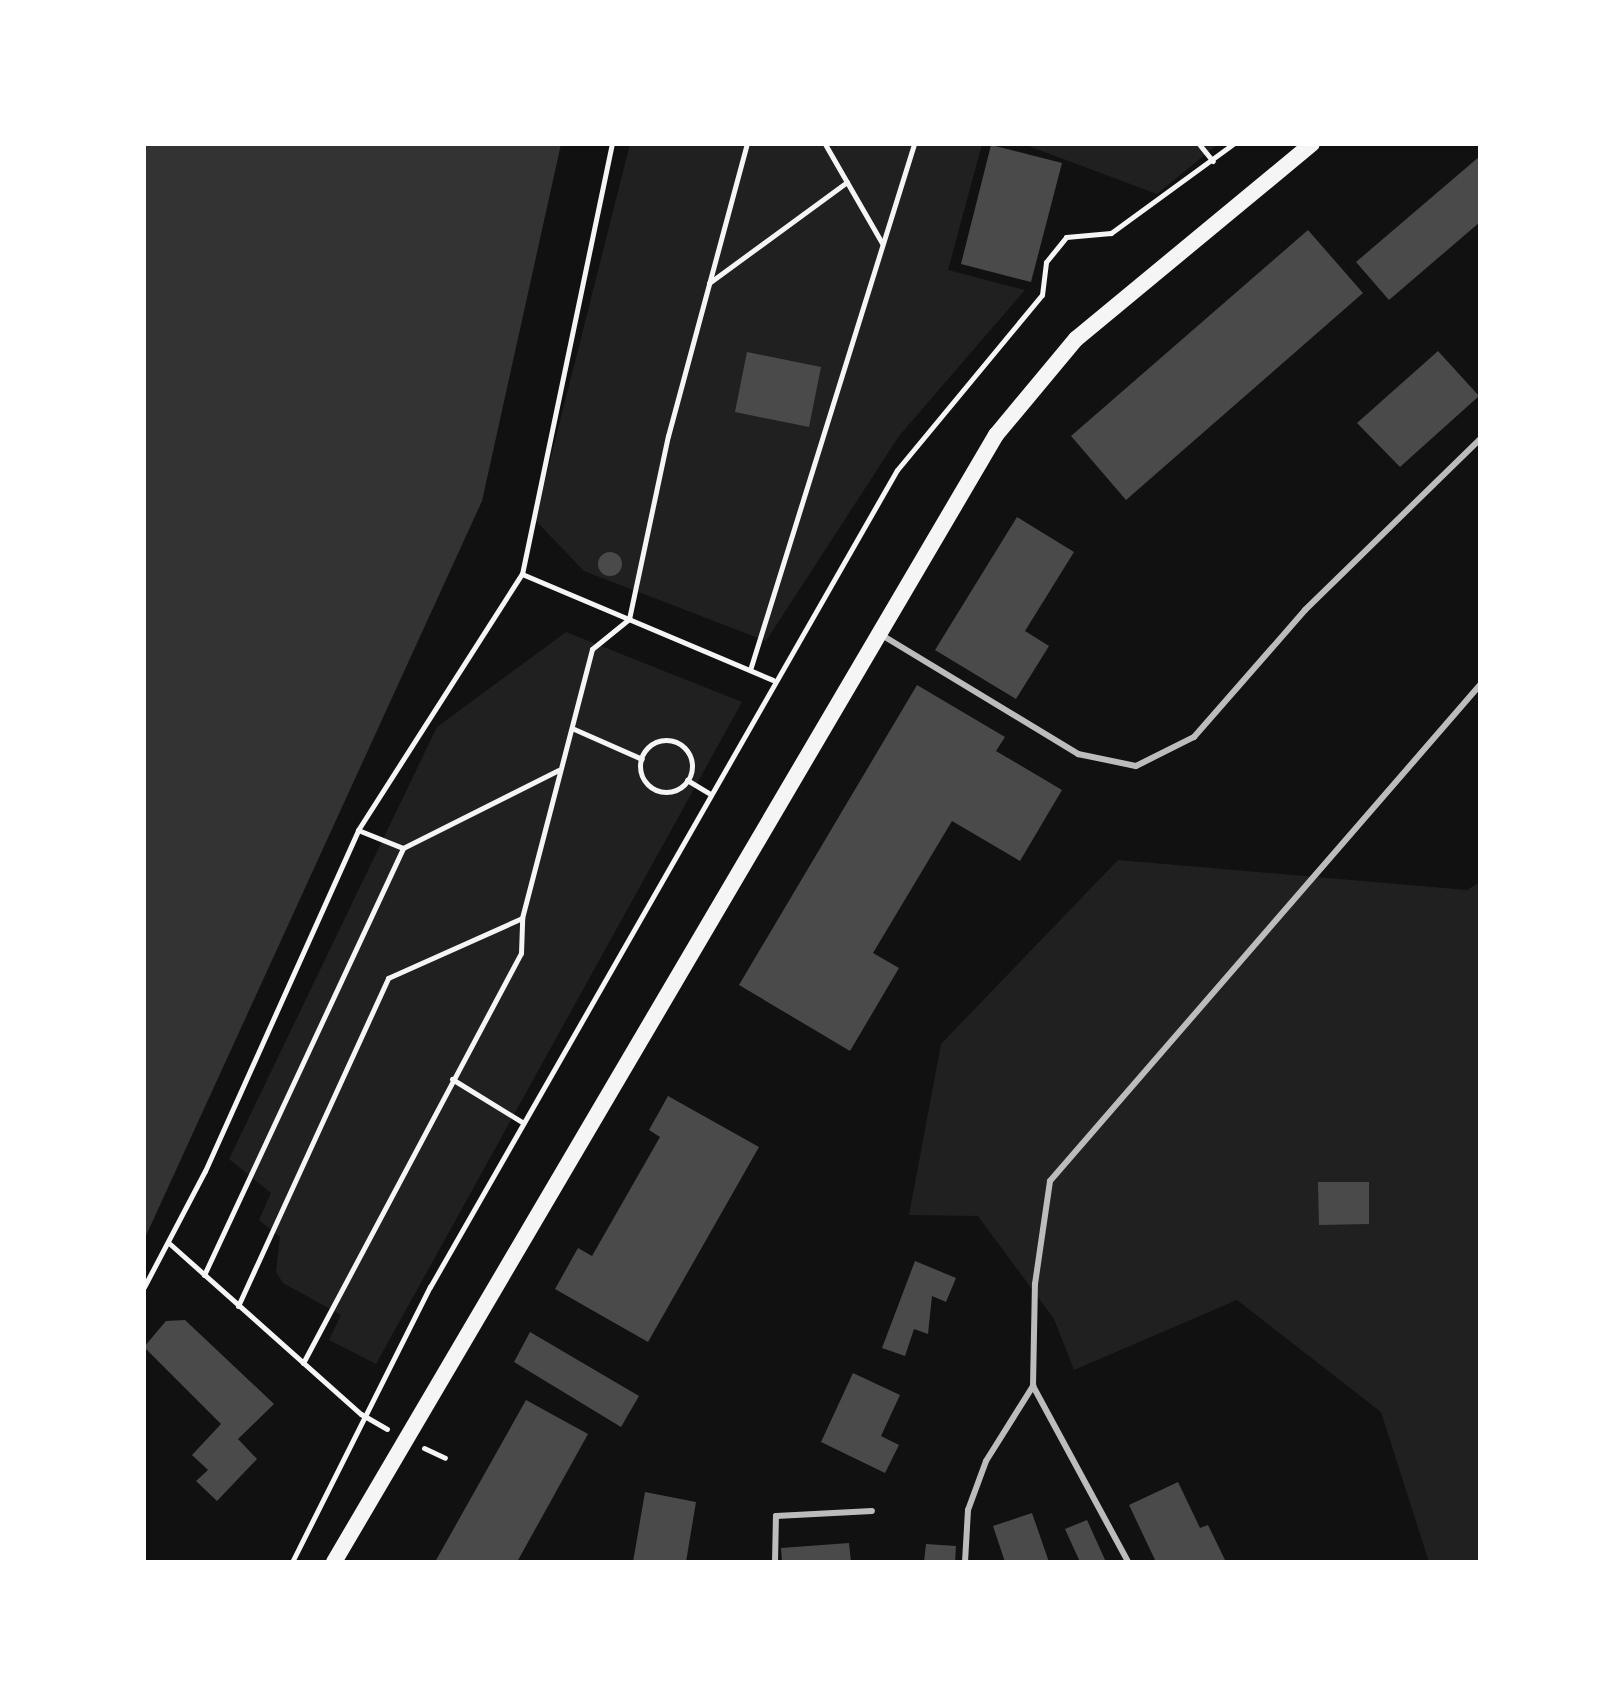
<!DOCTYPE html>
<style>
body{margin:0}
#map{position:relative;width:1624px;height:1706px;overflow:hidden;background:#111;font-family:Lora,serif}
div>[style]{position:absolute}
.green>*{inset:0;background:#202020}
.water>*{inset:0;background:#333}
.building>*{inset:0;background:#4a4a4a}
.round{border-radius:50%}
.path>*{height:5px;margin:-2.5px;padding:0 2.5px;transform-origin:2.5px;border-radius:2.5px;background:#f5f5f5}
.path>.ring{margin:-2.5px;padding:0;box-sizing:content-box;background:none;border:5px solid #f5f5f5;border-radius:50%}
.service>*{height:6px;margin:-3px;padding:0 3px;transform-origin:3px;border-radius:3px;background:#bcbcbc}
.secondary>*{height:16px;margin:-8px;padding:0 8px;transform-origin:8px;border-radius:8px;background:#f5f5f5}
span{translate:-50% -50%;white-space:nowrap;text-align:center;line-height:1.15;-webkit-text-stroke:6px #fff;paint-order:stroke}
.frame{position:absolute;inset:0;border:146px solid #fff;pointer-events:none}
</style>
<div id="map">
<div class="green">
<i style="clip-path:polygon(630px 144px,982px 144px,948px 270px,1025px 290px,899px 436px,766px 641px,584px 571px,535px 520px)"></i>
<i style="clip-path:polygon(1023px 144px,1218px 144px,1157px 194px)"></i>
<i style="clip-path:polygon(566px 632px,742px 702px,376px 1364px,329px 1340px,341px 1315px,283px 1283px,276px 1272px,280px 1237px,259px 1220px,271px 1193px,229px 1159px,437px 727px)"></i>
<i style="clip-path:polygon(1118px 860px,1467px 890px,1480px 882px,1480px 1562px,1429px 1562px,1381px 1412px,1237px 1300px,1074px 1370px,1054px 1319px,978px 1216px,909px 1215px,941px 1044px)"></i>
</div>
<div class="water">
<i style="clip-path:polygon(144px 144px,561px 144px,482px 501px,144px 1240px)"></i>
</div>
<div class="building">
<i style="clip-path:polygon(991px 145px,1062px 163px,1031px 282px,961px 264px)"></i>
<i style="clip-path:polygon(1480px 156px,1480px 222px,1389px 300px,1356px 262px)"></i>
<i style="clip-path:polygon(1308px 230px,1363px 293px,1126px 500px,1071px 436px)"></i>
<i style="clip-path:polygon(1438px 351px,1479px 396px,1400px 467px,1357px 423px)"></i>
<i style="clip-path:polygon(747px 352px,821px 367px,809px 427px,735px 412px)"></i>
<i style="clip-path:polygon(1017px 517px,1074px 552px,1025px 631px,1049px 646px,1016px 699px,935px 650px)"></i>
<i class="round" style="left:598px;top:552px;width:24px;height:24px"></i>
<i style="clip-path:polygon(917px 685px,1005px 737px,996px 751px,1062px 790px,1020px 861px,952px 821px,873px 953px,899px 968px,850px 1051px,739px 985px)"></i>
<i style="clip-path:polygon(668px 1096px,759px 1147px,648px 1342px,555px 1289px,578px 1248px,592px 1256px,660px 1137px,649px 1130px)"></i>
<i style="clip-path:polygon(1318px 1182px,1369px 1182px,1369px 1224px,1319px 1225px)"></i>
<i style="clip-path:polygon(915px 1261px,956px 1278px,946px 1302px,932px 1296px,928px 1334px,914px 1329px,905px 1356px,882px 1348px)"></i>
<i style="clip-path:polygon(185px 1320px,274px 1404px,238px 1439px,257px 1459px,217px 1501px,196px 1481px,208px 1470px,192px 1455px,221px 1424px,144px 1347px,166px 1321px)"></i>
<i style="clip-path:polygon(530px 1332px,639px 1396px,621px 1427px,514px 1362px)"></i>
<i style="clip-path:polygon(853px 1373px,900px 1395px,881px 1436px,899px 1445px,885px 1473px,821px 1442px)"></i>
<i style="clip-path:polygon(526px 1400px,588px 1434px,517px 1562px,435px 1562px)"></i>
<i style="clip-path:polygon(1178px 1482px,1200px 1528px,1208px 1525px,1226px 1562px,1156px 1562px,1129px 1505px)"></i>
<i style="clip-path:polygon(645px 1492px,696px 1502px,686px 1562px,633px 1562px)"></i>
<i style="clip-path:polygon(1032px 1513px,1049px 1562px,1005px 1562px,993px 1526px)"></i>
<i style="clip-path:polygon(1087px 1520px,1106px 1562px,1080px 1562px,1065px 1529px)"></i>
<i style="clip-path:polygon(849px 1543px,851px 1562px,782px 1562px,781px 1548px)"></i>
<i style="clip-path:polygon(926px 1544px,956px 1546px,955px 1562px,924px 1562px)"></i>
</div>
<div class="path">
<i style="left:825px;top:144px;width:114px;rotate:60.1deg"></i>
<i style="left:1199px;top:144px;width:22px;rotate:51deg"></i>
<i style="left:709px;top:283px;width:171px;rotate:-36.2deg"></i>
<i style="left:522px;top:574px;width:272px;rotate:22.9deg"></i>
<i style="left:750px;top:670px;width:551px;rotate:-72.68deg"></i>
<i style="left:574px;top:729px;width:74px;rotate:23.8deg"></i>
<i class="ring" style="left:640px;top:740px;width:47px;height:47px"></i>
<i style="left:687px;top:780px;width:26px;rotate:31deg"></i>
<i style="left:358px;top:830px;width:48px;rotate:21.8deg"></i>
<i style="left:452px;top:1079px;width:82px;rotate:31.6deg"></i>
<i style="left:170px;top:1244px;width:256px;rotate:41.7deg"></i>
<i style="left:361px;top:1414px;width:30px;rotate:30deg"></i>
<i style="left:204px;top:1275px;width:471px;rotate:-65deg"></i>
<i style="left:403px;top:848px;width:174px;rotate:-26.6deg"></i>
<i style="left:144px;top:1287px;width:131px;rotate:-62.3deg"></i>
<i style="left:205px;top:1171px;width:374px;rotate:-65.8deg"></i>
<i style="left:358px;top:830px;width:304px;rotate:-57.4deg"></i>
<i style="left:522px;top:574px;width:439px;rotate:-78.2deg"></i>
<i style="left:238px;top:1306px;width:361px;rotate:-65.4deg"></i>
<i style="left:388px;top:978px;width:147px;rotate:-24.1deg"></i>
<i style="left:303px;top:1363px;width:464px;rotate:-62deg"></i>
<i style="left:521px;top:953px;width:35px;rotate:-88deg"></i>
<i style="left:522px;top:918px;width:278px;rotate:-75.4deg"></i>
<i style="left:592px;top:649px;width:48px;rotate:-39deg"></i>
<i style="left:629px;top:619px;width:187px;rotate:-78deg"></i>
<i style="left:668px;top:436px;width:302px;rotate:-74.9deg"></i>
<i style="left:424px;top:1448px;width:23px;rotate:25deg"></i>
<i style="left:292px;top:1562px;width:308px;rotate:-63.4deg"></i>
<i style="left:430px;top:1287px;width:941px;rotate:-60.25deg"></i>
<i style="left:897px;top:470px;width:227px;rotate:-50.4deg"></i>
<i style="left:1042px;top:295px;width:33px;rotate:-83deg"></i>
<i style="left:1046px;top:262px;width:32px;rotate:-51deg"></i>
<i style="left:1066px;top:237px;width:45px;rotate:-5.1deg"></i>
<i style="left:1111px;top:233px;width:151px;rotate:-36.1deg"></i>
</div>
<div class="service">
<i style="left:880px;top:634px;width:232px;rotate:31.2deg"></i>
<i style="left:1078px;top:754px;width:59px;rotate:11.7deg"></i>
<i style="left:1136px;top:766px;width:65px;rotate:-26.6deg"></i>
<i style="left:1194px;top:737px;width:169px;rotate:-48.8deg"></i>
<i style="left:1305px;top:610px;width:245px;rotate:-44.3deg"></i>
<i style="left:1033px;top:1386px;width:102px;rotate:-88.9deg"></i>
<i style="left:1035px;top:1284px;width:104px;rotate:-81.7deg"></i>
<i style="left:1050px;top:1181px;width:656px;rotate:-49.08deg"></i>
<i style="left:1033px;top:1386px;width:200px;rotate:61.6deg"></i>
<i style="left:775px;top:1562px;width:46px;rotate:-88.8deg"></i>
<i style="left:776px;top:1516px;width:96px;rotate:-3deg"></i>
<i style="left:965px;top:1562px;width:52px;rotate:-86.7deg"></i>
<i style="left:968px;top:1510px;width:52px;rotate:-69.8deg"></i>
<i style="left:986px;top:1461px;width:89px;rotate:-57.9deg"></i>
</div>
<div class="secondary">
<i style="left:334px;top:1562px;width:1307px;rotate:-59.57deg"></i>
<i style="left:996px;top:435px;width:125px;rotate:-50.2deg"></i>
<i style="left:1076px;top:339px;width:306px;rotate:-39.6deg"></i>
</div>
<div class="frame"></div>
</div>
